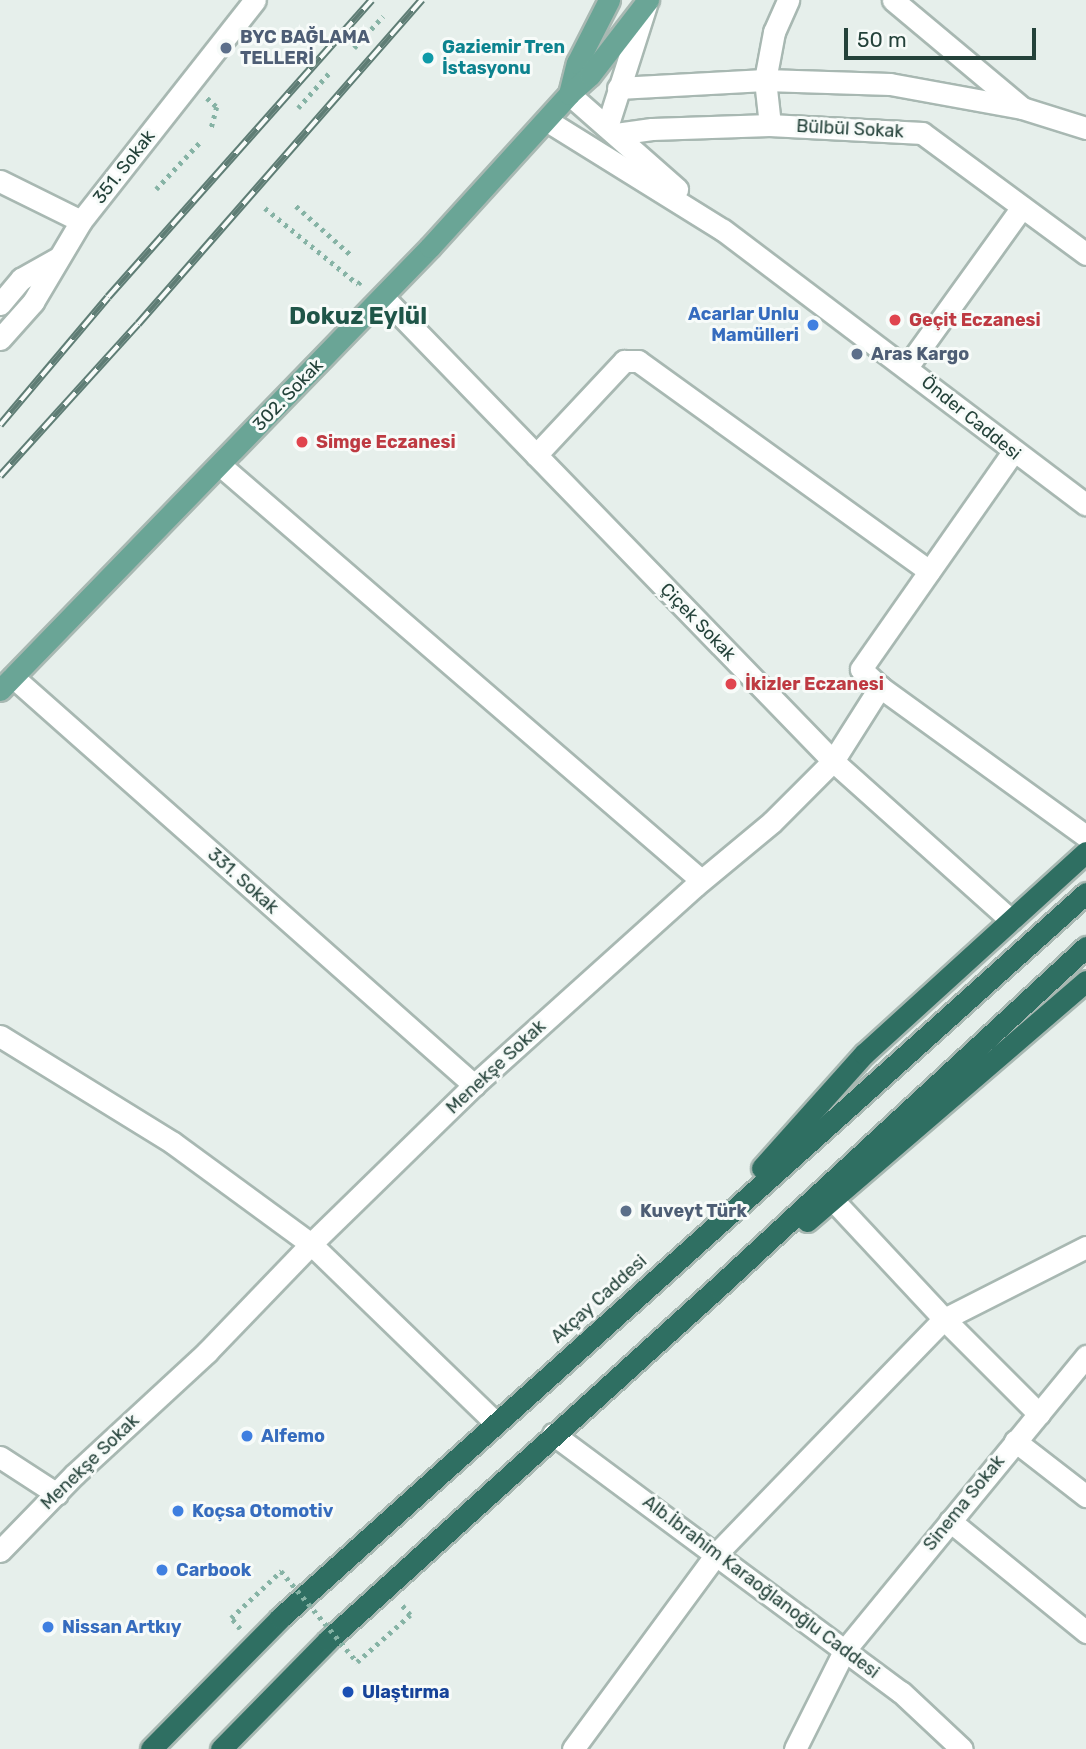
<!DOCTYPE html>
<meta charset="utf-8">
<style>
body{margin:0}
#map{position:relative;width:1086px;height:1749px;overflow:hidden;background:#e6efeb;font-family:Rubik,sans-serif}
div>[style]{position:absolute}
.path>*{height:4.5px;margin-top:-2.25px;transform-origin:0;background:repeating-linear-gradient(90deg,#86b3a5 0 3.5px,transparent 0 8.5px)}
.roads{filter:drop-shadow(2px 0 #a8b8b2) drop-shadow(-2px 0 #a8b8b2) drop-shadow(0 2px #a8b8b2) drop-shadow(0 -2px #a8b8b2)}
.minor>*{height:21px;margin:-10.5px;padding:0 10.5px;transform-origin:10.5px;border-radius:10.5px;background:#fff}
.major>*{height:21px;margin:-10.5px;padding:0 10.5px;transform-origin:10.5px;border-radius:10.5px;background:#6aa596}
.highway>*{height:21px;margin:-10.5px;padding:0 10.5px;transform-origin:10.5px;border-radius:10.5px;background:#2f6f62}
.rail>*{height:8px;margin-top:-4px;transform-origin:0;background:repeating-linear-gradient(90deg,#f7fbf9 0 16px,#5f7d75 0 32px);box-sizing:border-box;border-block:2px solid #5f7d75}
.path-bridge>*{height:4.5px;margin-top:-2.25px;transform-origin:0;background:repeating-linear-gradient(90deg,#86b3a5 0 3.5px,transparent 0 8.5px)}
.dots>*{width:19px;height:19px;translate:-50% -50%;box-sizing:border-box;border:4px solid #f7fbf9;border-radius:50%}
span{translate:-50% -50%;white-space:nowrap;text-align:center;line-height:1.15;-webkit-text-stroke:6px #f7fbf9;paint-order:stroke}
.service-label{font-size:18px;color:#4e5e75;font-weight:700}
.left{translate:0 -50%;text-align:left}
.culture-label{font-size:18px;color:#0d838f;font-weight:700}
.street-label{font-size:18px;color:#24423a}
.shop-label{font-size:18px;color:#366cbe;font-weight:700}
.right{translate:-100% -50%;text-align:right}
.health-label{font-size:18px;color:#be3a42;font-weight:700}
.transit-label{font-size:18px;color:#164399;font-weight:700}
.district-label{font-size:24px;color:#1f5548;font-weight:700}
.scale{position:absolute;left:844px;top:28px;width:192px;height:32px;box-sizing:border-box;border:4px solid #24423a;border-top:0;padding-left:9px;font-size:21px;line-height:24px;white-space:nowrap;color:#24423a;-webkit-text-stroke:5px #f7fbf9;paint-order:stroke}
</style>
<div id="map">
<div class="path">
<i style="left:354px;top:48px;width:43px;rotate:-47.8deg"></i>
<i style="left:207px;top:98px;width:13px;rotate:42deg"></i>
<i style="left:217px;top:107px;width:24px;rotate:105deg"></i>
<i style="left:298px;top:108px;width:48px;rotate:-48.4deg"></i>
<i style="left:156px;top:189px;width:63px;rotate:-46.9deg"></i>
<i style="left:296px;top:206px;width:74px;rotate:41.7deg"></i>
<i style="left:265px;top:208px;width:120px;rotate:39.3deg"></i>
<i style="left:358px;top:284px;width:4px;rotate:-45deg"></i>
<i style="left:240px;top:1629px;width:14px;rotate:-129deg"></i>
<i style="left:231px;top:1618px;width:69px;rotate:-43.2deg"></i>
<i style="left:357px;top:1662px;width:71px;rotate:-41.6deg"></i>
<i style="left:410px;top:1615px;width:16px;rotate:-130deg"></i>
</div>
<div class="roads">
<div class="minor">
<i style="left:893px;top:0;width:167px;rotate:39.9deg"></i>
<i style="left:618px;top:88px;width:147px;rotate:-3.1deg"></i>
<i style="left:765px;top:80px;width:125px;rotate:1.8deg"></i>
<i style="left:890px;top:84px;width:134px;rotate:10.3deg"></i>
<i style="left:1022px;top:108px;width:67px;rotate:17.4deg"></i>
<i style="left:569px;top:94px;width:144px;rotate:41.3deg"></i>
<i style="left:546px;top:120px;width:208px;rotate:31.9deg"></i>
<i style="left:723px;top:230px;width:455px;rotate:37.1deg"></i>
<i style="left:770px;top:125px;width:45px;rotate:-96.3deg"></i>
<i style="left:765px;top:80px;width:49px;rotate:-79.4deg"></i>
<i style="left:774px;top:32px;width:35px;rotate:-66deg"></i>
<i style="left:607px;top:127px;width:128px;rotate:-72.3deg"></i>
<i style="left:616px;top:134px;width:36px;rotate:-8deg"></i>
<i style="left:652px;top:129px;width:118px;rotate:-1.9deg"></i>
<i style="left:770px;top:125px;width:152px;rotate:3deg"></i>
<i style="left:922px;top:133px;width:204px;rotate:36.4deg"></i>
<i style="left:0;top:181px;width:90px;rotate:26.3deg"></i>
<i style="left:383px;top:297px;width:646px;rotate:45.88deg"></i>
<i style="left:833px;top:761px;width:88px;rotate:-57.6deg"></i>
<i style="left:880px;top:687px;width:254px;rotate:35.9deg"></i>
<i style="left:0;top:304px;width:33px;rotate:-50deg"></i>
<i style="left:21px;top:279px;width:43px;rotate:-29.6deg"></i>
<i style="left:0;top:339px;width:50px;rotate:-48.3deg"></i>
<i style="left:33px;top:302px;width:94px;rotate:-59.3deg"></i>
<i style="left:81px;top:221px;width:281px;rotate:-51.8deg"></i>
<i style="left:907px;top:367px;width:197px;rotate:-54.3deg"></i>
<i style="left:536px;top:455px;width:129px;rotate:-46.9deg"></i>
<i style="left:624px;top:361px;width:14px"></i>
<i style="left:638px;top:361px;width:359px;rotate:35.8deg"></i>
<i style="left:220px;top:465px;width:635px;rotate:40.79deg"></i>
<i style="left:13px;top:677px;width:616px;rotate:41.51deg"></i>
<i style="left:880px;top:687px;width:26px;rotate:-137deg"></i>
<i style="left:861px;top:669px;width:265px;rotate:-55deg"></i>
<i style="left:0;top:1036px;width:203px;rotate:31.7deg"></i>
<i style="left:173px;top:1143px;width:171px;rotate:36.2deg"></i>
<i style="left:311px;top:1244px;width:257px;rotate:44.1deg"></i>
<i style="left:1039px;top:1414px;width:134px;rotate:-135deg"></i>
<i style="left:944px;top:1319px;width:159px;rotate:-26.9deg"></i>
<i style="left:553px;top:1434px;width:433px;rotate:36.6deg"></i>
<i style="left:901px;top:1692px;width:83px;rotate:43.1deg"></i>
<i style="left:1015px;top:1441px;width:90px;rotate:37.8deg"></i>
<i style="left:0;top:1457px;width:68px;rotate:33deg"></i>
<i style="left:950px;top:1521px;width:176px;rotate:39.2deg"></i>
<i style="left:0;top:1551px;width:107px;rotate:-45.8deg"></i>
<i style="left:75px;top:1474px;width:180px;rotate:-42.7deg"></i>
<i style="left:207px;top:1352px;width:150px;rotate:-46.1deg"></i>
<i style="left:311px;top:1244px;width:228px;rotate:-44.3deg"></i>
<i style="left:474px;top:1085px;width:297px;rotate:-42deg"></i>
<i style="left:695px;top:886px;width:100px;rotate:-39.7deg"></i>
<i style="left:772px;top:822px;width:86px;rotate:-45deg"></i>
<i style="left:833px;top:761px;width:239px;rotate:41.8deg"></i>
<i style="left:573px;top:1749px;width:243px;rotate:-53.7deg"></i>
<i style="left:717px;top:1553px;width:326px;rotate:-45.9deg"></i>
<i style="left:944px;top:1319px;width:161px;rotate:-133deg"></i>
<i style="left:795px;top:1749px;width:110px;rotate:-63.4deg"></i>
<i style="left:844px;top:1651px;width:382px;rotate:-50.6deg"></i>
</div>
<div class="major">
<i style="left:569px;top:94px;width:32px;rotate:-76deg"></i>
<i style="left:577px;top:63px;width:71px;rotate:-63.1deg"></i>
<i style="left:0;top:690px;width:617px;rotate:-45.85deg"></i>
<i style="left:430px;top:247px;width:207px;rotate:-47.7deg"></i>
<i style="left:569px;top:94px;width:28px;rotate:-42deg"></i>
<i style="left:590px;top:75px;width:95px;rotate:-52.3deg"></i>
</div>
<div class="highway">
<i style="left:762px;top:1168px;width:153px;rotate:-48.2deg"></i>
<i style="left:864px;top:1054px;width:300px;rotate:-42.3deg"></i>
<i style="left:807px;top:1221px;width:368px;rotate:-40.7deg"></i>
<i style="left:151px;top:1749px;width:184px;rotate:-45.4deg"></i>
<i style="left:280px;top:1618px;width:1084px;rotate:-41.97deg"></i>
<i style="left:221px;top:1749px;width:153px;rotate:-45.5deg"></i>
<i style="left:328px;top:1640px;width:526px;rotate:-42.15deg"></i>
<i style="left:718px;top:1287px;width:501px;rotate:-42.74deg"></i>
</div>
</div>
<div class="rail">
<i style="left:0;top:425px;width:167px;rotate:-49.8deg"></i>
<i style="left:108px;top:297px;width:397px;rotate:-48.4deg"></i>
<i style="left:0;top:476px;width:205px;rotate:-47.8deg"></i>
<i style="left:138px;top:324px;width:431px;rotate:-48.8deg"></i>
</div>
<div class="path-bridge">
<i style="left:281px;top:1571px;width:119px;rotate:50.1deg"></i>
</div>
<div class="dots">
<i style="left:226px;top:48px;background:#5c6f8a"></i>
<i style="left:428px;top:58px;background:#0f9aa8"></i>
<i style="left:895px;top:320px;background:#e0444e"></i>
<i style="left:813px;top:325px;background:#3f7fe0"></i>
<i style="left:857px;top:354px;background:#5c6f8a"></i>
<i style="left:302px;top:442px;background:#e0444e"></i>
<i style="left:731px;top:684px;background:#e0444e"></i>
<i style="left:626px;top:1211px;background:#5c6f8a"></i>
<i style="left:247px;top:1436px;background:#3f7fe0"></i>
<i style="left:178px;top:1511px;background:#3f7fe0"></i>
<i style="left:162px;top:1570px;background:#3f7fe0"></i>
<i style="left:48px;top:1627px;background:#3f7fe0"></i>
<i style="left:348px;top:1692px;background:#1a4fb4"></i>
</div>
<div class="service-label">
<span class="left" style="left:240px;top:48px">BYC BAĞLAMA<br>TELLERİ</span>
<span class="left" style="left:871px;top:354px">Aras Kargo</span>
<span class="left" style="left:640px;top:1211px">Kuveyt Türk</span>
</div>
<div class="culture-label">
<span class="left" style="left:442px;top:58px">Gaziemir Tren<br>İstasyonu</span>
</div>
<div class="street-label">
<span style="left:850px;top:129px;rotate:3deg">Bülbül Sokak</span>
<span style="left:124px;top:167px;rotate:-52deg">351. Sokak</span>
<span style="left:288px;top:395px;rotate:-46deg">302. Sokak</span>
<span style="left:971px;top:418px;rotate:39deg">Önder Caddesi</span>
<span style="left:698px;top:622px;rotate:46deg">Çiçek Sokak</span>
<span style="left:243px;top:881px;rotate:42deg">331. Sokak</span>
<span style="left:496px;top:1067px;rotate:-43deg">Menekşe Sokak</span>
<span style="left:599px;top:1299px;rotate:-42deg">Akçay Caddesi</span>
<span style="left:90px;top:1462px;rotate:-44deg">Menekşe Sokak</span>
<span style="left:964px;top:1503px;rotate:-51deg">Sinema Sokak</span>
<span style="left:761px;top:1587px;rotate:37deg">Alb.İbrahim Karaoğlanoğlu Caddesi</span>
</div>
<div class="shop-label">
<span class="right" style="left:799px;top:325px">Acarlar Unlu<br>Mamülleri</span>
<span class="left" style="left:261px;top:1436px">Alfemo</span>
<span class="left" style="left:192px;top:1511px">Koçsa Otomotiv</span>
<span class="left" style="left:176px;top:1570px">Carbook</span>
<span class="left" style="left:62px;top:1627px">Nissan Artkıy</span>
</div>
<div class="health-label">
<span class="left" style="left:909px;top:320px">Geçit Eczanesi</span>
<span class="left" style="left:316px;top:442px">Simge Eczanesi</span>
<span class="left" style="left:745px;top:684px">İkizler Eczanesi</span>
</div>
<div class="transit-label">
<span class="left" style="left:362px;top:1692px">Ulaştırma</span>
</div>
<div class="district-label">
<span style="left:358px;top:317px">Dokuz Eylül</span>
</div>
<div class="scale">50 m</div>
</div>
